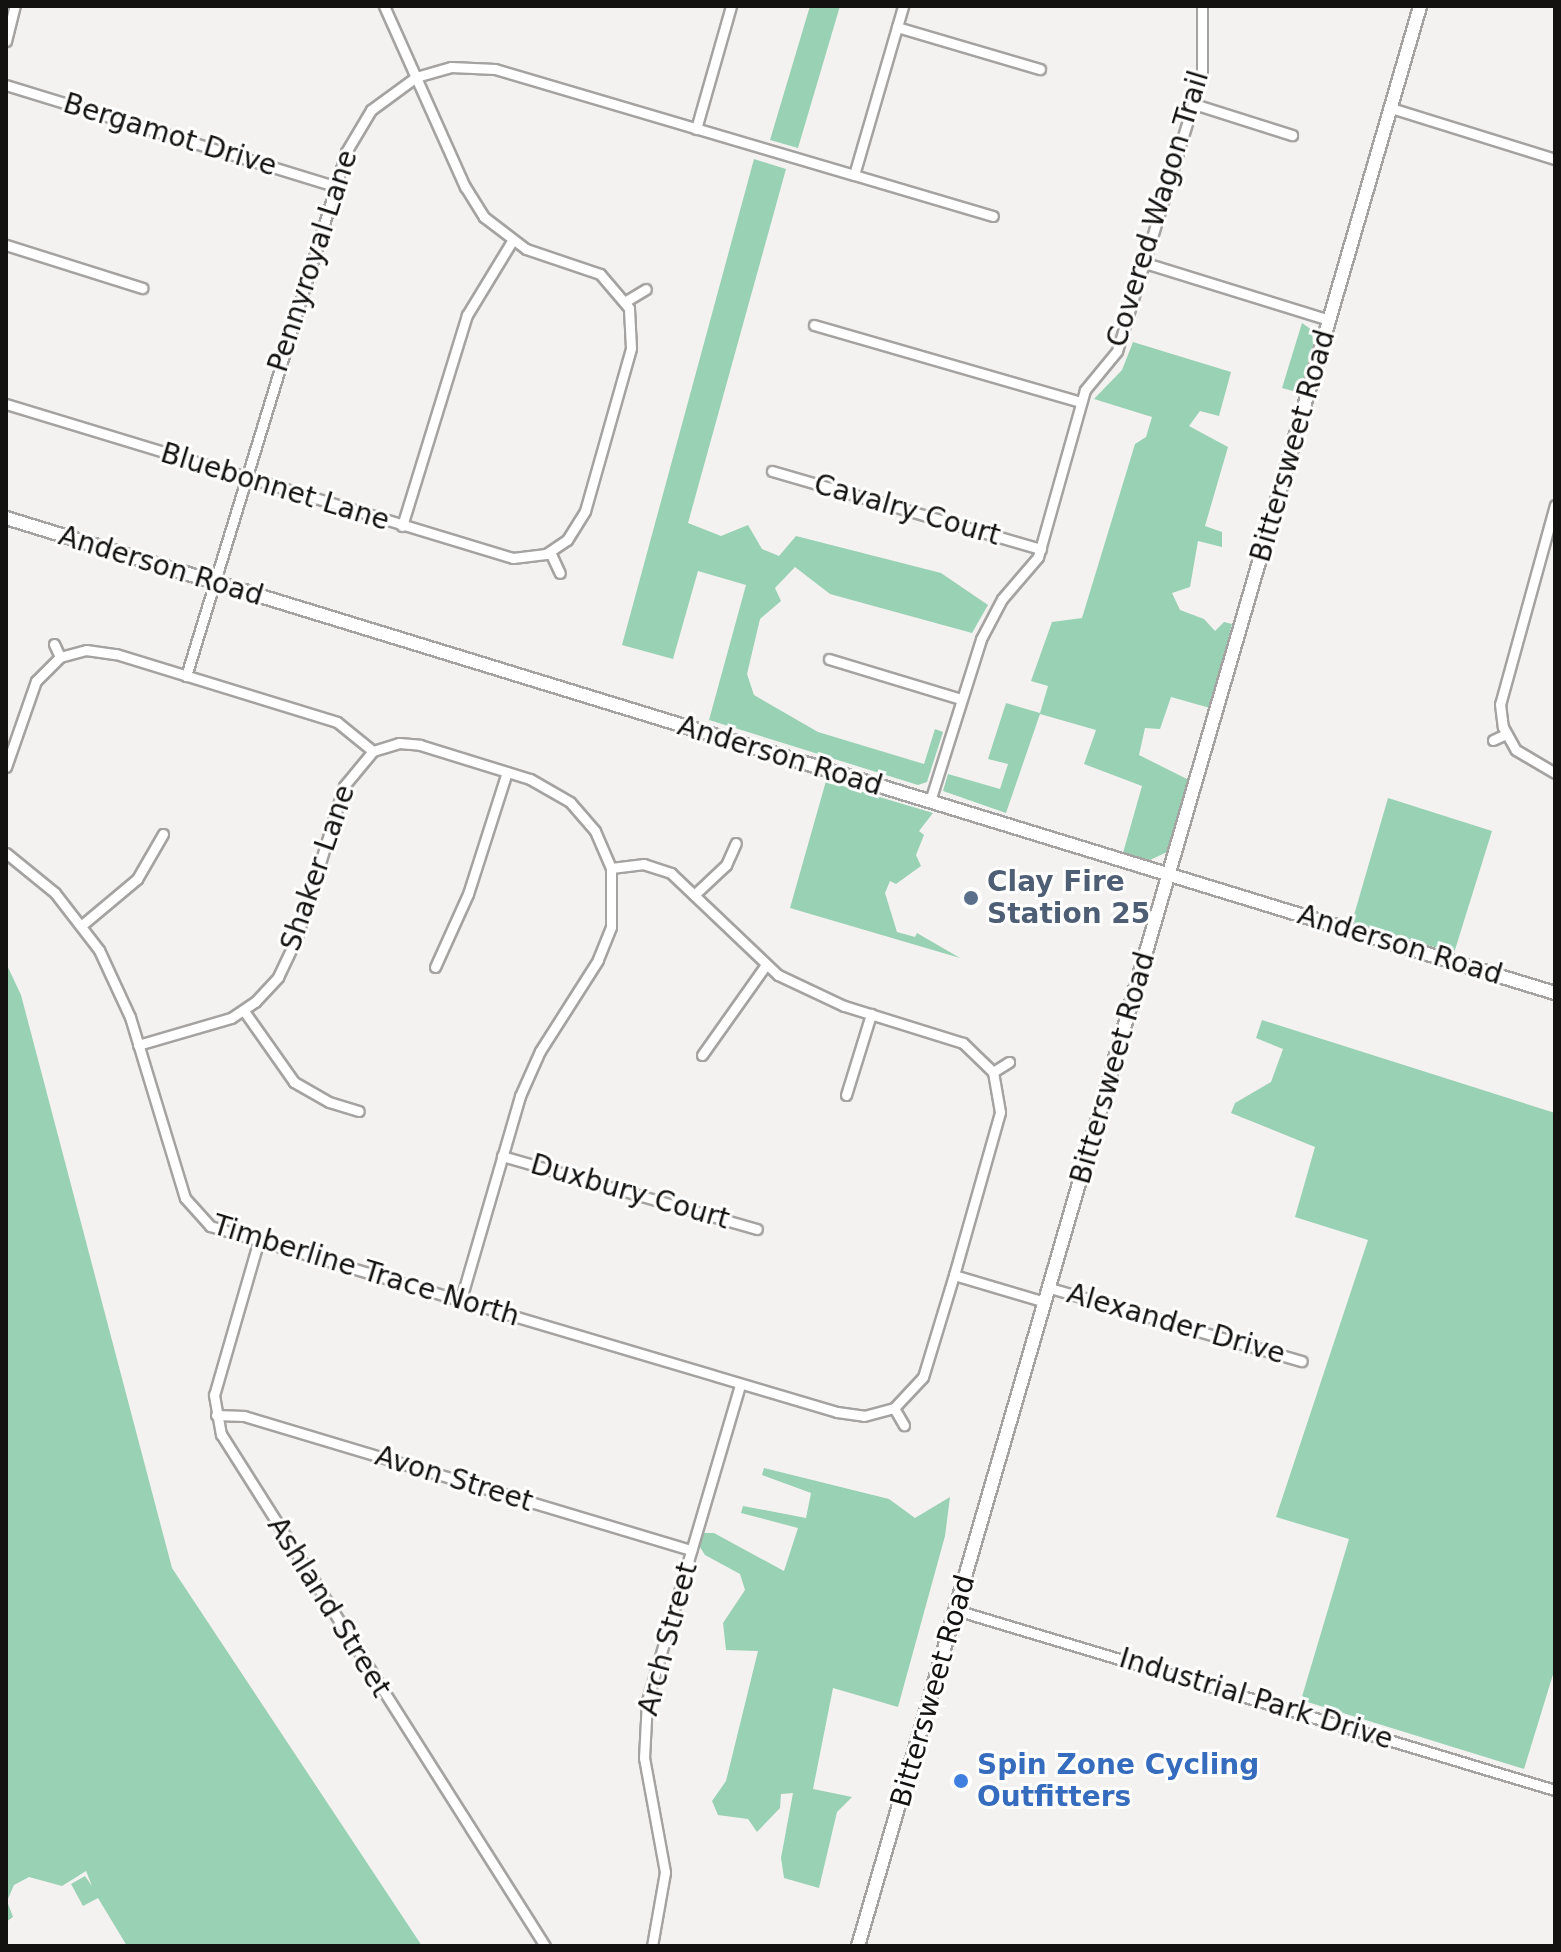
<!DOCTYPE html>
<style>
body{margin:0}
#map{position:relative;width:1561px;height:1952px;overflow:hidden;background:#f4f2f0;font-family:"DejaVu Sans",sans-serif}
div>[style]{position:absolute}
.green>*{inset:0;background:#98d1b3}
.roads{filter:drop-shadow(2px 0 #a5a3a1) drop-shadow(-2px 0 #a5a3a1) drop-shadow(0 2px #a5a3a1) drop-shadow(0 -2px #a5a3a1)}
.street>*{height:9px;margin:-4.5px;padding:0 4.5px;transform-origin:4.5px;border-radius:4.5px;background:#fff}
.secondary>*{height:12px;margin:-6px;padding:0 6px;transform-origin:6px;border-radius:6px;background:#fff}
.dots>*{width:22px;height:22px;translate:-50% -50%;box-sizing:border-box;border:4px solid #fff;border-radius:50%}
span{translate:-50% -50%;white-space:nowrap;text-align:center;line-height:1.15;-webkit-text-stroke:6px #fff;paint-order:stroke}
.street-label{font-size:28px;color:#131211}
.service-label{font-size:28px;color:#4e5e75;font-weight:700}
.left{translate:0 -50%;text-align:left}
.shop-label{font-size:28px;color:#366cbe;font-weight:700}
.frame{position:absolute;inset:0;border:8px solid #131211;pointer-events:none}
</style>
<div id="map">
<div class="green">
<i style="clip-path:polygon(810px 6px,840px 6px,798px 148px,770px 140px)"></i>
<i style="clip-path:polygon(754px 159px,786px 169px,688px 523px,721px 536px,748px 525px,762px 549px,779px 556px,796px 536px,941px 573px,988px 605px,972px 633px,830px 594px,795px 567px,775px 588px,781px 601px,760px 619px,747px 674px,754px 695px,818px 732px,924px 764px,935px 729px,943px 732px,927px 782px,918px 785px,709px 720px,746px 585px,698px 571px,673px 659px,622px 645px)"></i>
<i style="clip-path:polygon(1302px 323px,1312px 330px,1313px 346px,1300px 393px,1282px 388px)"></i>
<i style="clip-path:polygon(1133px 342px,1231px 372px,1219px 416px,1200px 411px,1189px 426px,1228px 447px,1205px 526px,1222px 532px,1222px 547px,1198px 541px,1190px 587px,1172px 593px,1180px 610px,1204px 619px,1215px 631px,1224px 622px,1232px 624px,1210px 708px,1171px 697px,1160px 729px,1145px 728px,1139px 755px,1189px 780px,1167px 852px,1150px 860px,1123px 853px,1142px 786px,1084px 764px,1096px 730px,1040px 714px,1006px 813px,943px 791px,948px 774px,1000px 789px,1008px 764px,988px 759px,1006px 703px,1040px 713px,1048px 686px,1031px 681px,1052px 622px,1082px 618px,1135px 444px,1146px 437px,1152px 417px,1094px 399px,1122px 370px)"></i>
<i style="clip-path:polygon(826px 781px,933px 813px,919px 831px,924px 835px,916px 855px,921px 866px,896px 884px,890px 881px,885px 893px,897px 932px,915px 937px,917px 933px,960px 958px,790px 908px)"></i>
<i style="clip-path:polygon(1388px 798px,1492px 831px,1454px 953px,1352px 922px)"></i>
<i style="clip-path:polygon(6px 963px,21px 995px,172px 1568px,422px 1946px,127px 1946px,98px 1898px,83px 1906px,71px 1884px,85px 1876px,92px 1886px,86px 1871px,62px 1886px,29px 1877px,14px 1885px,7px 1901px,13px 1917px,6px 1922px)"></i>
<i style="clip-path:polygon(1262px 1020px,1555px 1113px,1555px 1668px,1524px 1769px,1301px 1700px,1349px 1539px,1276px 1517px,1368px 1240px,1295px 1217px,1315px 1147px,1231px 1113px,1235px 1103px,1271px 1082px,1283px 1049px,1256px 1038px)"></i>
<i style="clip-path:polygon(764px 1468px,889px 1499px,915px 1518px,950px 1497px,945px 1536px,898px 1707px,833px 1688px,813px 1789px,852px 1797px,837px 1812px,819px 1888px,784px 1878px,781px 1858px,793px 1793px,781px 1794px,780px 1808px,757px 1832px,748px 1819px,718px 1815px,712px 1801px,726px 1781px,758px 1651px,726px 1650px,723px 1623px,745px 1590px,740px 1574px,705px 1555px,698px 1544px,701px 1533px,714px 1533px,784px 1571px,798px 1528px,741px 1513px,743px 1506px,806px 1518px,811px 1493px,762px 1475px)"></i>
</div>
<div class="roads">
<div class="street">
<i style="left:897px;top:27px;width:149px;rotate:16.4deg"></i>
<i style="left:6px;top:41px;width:36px;rotate:-76deg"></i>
<i style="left:6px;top:85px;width:344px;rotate:17.1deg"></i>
<i style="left:1194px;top:104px;width:103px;rotate:17.6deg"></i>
<i style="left:1391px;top:108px;width:172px;rotate:17.3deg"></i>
<i style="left:696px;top:129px;width:128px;rotate:-74.1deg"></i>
<i style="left:854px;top:175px;width:176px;rotate:-73.8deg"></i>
<i style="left:6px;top:245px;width:143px;rotate:17.5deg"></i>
<i style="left:1145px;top:263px;width:193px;rotate:17.2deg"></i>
<i style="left:626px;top:301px;width:23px;rotate:-31deg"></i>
<i style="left:814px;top:325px;width:278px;rotate:16.1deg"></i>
<i style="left:6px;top:404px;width:530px;rotate:16.9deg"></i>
<i style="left:513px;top:558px;width:33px;rotate:-7deg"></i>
<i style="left:546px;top:554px;width:25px;rotate:-34deg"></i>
<i style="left:567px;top:540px;width:34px;rotate:-58deg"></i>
<i style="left:585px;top:511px;width:169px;rotate:-74.2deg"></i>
<i style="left:631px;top:348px;width:40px;rotate:-92.9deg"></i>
<i style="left:629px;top:308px;width:45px;rotate:-130.5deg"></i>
<i style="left:600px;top:274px;width:78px;rotate:-161.3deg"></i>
<i style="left:526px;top:249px;width:53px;rotate:-142.7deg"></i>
<i style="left:484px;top:217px;width:36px;rotate:-122deg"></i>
<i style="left:465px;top:187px;width:198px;rotate:-114.1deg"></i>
<i style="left:772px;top:471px;width:280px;rotate:16.2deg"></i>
<i style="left:1555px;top:505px;width:206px;rotate:105.4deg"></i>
<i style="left:1500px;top:704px;width:23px;rotate:83deg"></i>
<i style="left:1503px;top:727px;width:26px;rotate:61deg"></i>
<i style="left:1516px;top:750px;width:45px;rotate:30.5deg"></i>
<i style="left:402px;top:526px;width:221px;rotate:-72.9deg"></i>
<i style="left:467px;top:315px;width:87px;rotate:-58.7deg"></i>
<i style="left:550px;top:552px;width:23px;rotate:65deg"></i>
<i style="left:54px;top:644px;width:14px;rotate:65deg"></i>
<i style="left:829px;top:659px;width:138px;rotate:16.9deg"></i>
<i style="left:186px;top:676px;width:548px;rotate:-73.02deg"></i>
<i style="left:346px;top:152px;width:49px;rotate:-59.2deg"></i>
<i style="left:371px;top:110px;width:56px;rotate:-36.3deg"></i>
<i style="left:416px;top:77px;width:36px;rotate:-16deg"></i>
<i style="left:451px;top:67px;width:44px;rotate:2.6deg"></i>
<i style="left:495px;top:69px;width:519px;rotate:16.45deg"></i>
<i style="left:1493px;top:740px;width:14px;rotate:-25deg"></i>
<i style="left:6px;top:767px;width:91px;rotate:-70.8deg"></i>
<i style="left:36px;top:681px;width:34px;rotate:-45deg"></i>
<i style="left:60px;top:657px;width:27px;rotate:-15deg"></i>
<i style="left:86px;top:650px;width:30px;rotate:8deg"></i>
<i style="left:116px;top:654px;width:231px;rotate:17.1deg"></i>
<i style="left:337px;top:722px;width:46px;rotate:38.9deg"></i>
<i style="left:930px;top:801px;width:170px;rotate:-72.5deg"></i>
<i style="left:981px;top:639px;width:45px;rotate:-62.3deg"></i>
<i style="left:1002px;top:599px;width:55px;rotate:-49.4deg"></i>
<i style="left:1038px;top:557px;width:173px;rotate:-74.3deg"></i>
<i style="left:1085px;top:390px;width:50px;rotate:-50.6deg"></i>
<i style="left:1117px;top:351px;width:289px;rotate:-72.9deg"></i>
<i style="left:1202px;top:75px;width:69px;rotate:-90deg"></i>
<i style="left:6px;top:853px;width:63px;rotate:39.2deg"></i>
<i style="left:55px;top:893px;width:72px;rotate:52.3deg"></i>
<i style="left:99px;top:950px;width:74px;rotate:65.2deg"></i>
<i style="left:130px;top:1017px;width:189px;rotate:73.1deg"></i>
<i style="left:185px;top:1198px;width:38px;rotate:48deg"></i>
<i style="left:210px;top:1226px;width:654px;rotate:16.52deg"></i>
<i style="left:837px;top:1412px;width:27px;rotate:8deg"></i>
<i style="left:864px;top:1416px;width:31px;rotate:-15deg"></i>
<i style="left:894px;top:1408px;width:42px;rotate:-46.9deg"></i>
<i style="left:923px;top:1377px;width:107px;rotate:-73.1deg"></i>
<i style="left:954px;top:1275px;width:169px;rotate:-74.2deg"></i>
<i style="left:1000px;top:1112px;width:41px;rotate:-99.9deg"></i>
<i style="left:993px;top:1072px;width:42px;rotate:-136deg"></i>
<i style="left:963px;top:1043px;width:125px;rotate:-162.7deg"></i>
<i style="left:844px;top:1006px;width:73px;rotate:-154.8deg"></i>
<i style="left:778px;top:975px;width:148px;rotate:-136.4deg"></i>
<i style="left:671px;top:873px;width:28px;rotate:-162deg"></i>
<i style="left:644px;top:864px;width:33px;rotate:173deg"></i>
<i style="left:694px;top:895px;width:44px;rotate:-43.2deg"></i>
<i style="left:726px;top:865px;width:24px;rotate:-66deg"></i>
<i style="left:82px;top:925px;width:72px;rotate:-39.9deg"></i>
<i style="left:137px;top:879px;width:52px;rotate:-60deg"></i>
<i style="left:435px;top:967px;width:80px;rotate:-65.7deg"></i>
<i style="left:468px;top:894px;width:128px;rotate:-72.3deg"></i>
<i style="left:244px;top:1011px;width:87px;rotate:54.8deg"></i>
<i style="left:294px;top:1082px;width:40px;rotate:29.7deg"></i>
<i style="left:329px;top:1102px;width:31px;rotate:17deg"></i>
<i style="left:138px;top:1045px;width:97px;rotate:-16.2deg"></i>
<i style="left:231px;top:1018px;width:29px;rotate:-34deg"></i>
<i style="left:255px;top:1002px;width:34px;rotate:-47deg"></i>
<i style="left:278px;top:977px;width:44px;rotate:-64.6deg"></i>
<i style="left:297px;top:937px;width:158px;rotate:-72.7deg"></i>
<i style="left:344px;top:786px;width:45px;rotate:-50.4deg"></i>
<i style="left:373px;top:751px;width:27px;rotate:-17deg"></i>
<i style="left:399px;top:743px;width:21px;rotate:5deg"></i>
<i style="left:420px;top:745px;width:115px;rotate:17.2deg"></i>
<i style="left:530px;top:779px;width:46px;rotate:29.9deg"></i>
<i style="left:570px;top:802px;width:38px;rotate:49deg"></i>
<i style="left:595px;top:831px;width:40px;rotate:66.6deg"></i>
<i style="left:611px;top:868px;width:59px;rotate:90deg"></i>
<i style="left:611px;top:927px;width:35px;rotate:112deg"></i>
<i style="left:598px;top:960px;width:108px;rotate:122.5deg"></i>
<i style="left:540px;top:1051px;width:49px;rotate:114deg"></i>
<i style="left:520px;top:1096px;width:215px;rotate:106.2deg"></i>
<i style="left:702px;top:1055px;width:109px;rotate:-54.7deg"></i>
<i style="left:993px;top:1072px;width:19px;rotate:-32deg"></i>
<i style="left:846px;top:1095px;width:85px;rotate:-72.8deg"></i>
<i style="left:502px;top:1156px;width:265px;rotate:16deg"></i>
<i style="left:258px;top:1243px;width:158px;rotate:106.1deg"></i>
<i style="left:214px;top:1395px;width:40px;rotate:80deg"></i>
<i style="left:221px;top:1434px;width:606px;rotate:57.67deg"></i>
<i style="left:954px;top:1275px;width:95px;rotate:16.5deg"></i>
<i style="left:1050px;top:1288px;width:262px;rotate:16.2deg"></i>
<i style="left:894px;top:1408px;width:20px;rotate:60deg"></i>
<i style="left:216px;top:1415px;width:28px;rotate:2deg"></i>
<i style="left:244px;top:1416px;width:467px;rotate:16.7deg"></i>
<i style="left:956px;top:1610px;width:625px;rotate:16.73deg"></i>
<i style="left:652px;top:1946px;width:75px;rotate:-80deg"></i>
<i style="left:665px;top:1872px;width:116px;rotate:-100.4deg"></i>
<i style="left:644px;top:1758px;width:57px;rotate:-87deg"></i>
<i style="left:647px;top:1701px;width:330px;rotate:-73.6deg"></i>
</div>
<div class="secondary">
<i style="left:6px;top:518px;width:1620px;rotate:17.05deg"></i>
<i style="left:858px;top:1946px;width:2020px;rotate:-73.84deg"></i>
</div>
</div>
<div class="dots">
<i style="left:971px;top:898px;background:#5c6f8a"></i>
<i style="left:961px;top:1781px;background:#3f7fe0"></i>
</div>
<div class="street-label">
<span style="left:170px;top:135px;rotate:17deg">Bergamot Drive</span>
<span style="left:1158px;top:209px;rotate:-73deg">Covered Wagon Trail</span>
<span style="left:313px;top:261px;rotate:-72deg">Pennyroyal Lane</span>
<span style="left:1293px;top:446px;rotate:-74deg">Bittersweet Road</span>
<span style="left:275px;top:487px;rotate:17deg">Bluebonnet Lane</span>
<span style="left:907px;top:510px;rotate:16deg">Cavalry Court</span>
<span style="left:161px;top:566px;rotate:17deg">Anderson Road</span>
<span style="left:780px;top:756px;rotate:17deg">Anderson Road</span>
<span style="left:318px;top:868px;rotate:-71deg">Shaker Lane</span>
<span style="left:1400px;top:945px;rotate:17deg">Anderson Road</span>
<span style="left:1113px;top:1068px;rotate:-74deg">Bittersweet Road</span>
<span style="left:630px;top:1192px;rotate:16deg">Duxbury Court</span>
<span style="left:366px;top:1271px;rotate:17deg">Timberline Trace North</span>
<span style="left:1176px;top:1324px;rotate:16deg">Alexander Drive</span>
<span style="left:454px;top:1479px;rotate:17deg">Avon Street</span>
<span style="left:329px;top:1607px;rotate:58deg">Ashland Street</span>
<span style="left:668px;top:1639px;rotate:-75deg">Arch Street</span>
<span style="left:933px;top:1691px;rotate:-74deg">Bittersweet Road</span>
<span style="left:1256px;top:1699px;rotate:17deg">Industrial Park Drive</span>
</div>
<div class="service-label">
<span class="left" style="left:987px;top:898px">Clay Fire<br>Station 25</span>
</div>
<div class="shop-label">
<span class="left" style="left:977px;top:1781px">Spin Zone Cycling<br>Outfitters</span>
</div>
<div class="frame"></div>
</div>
